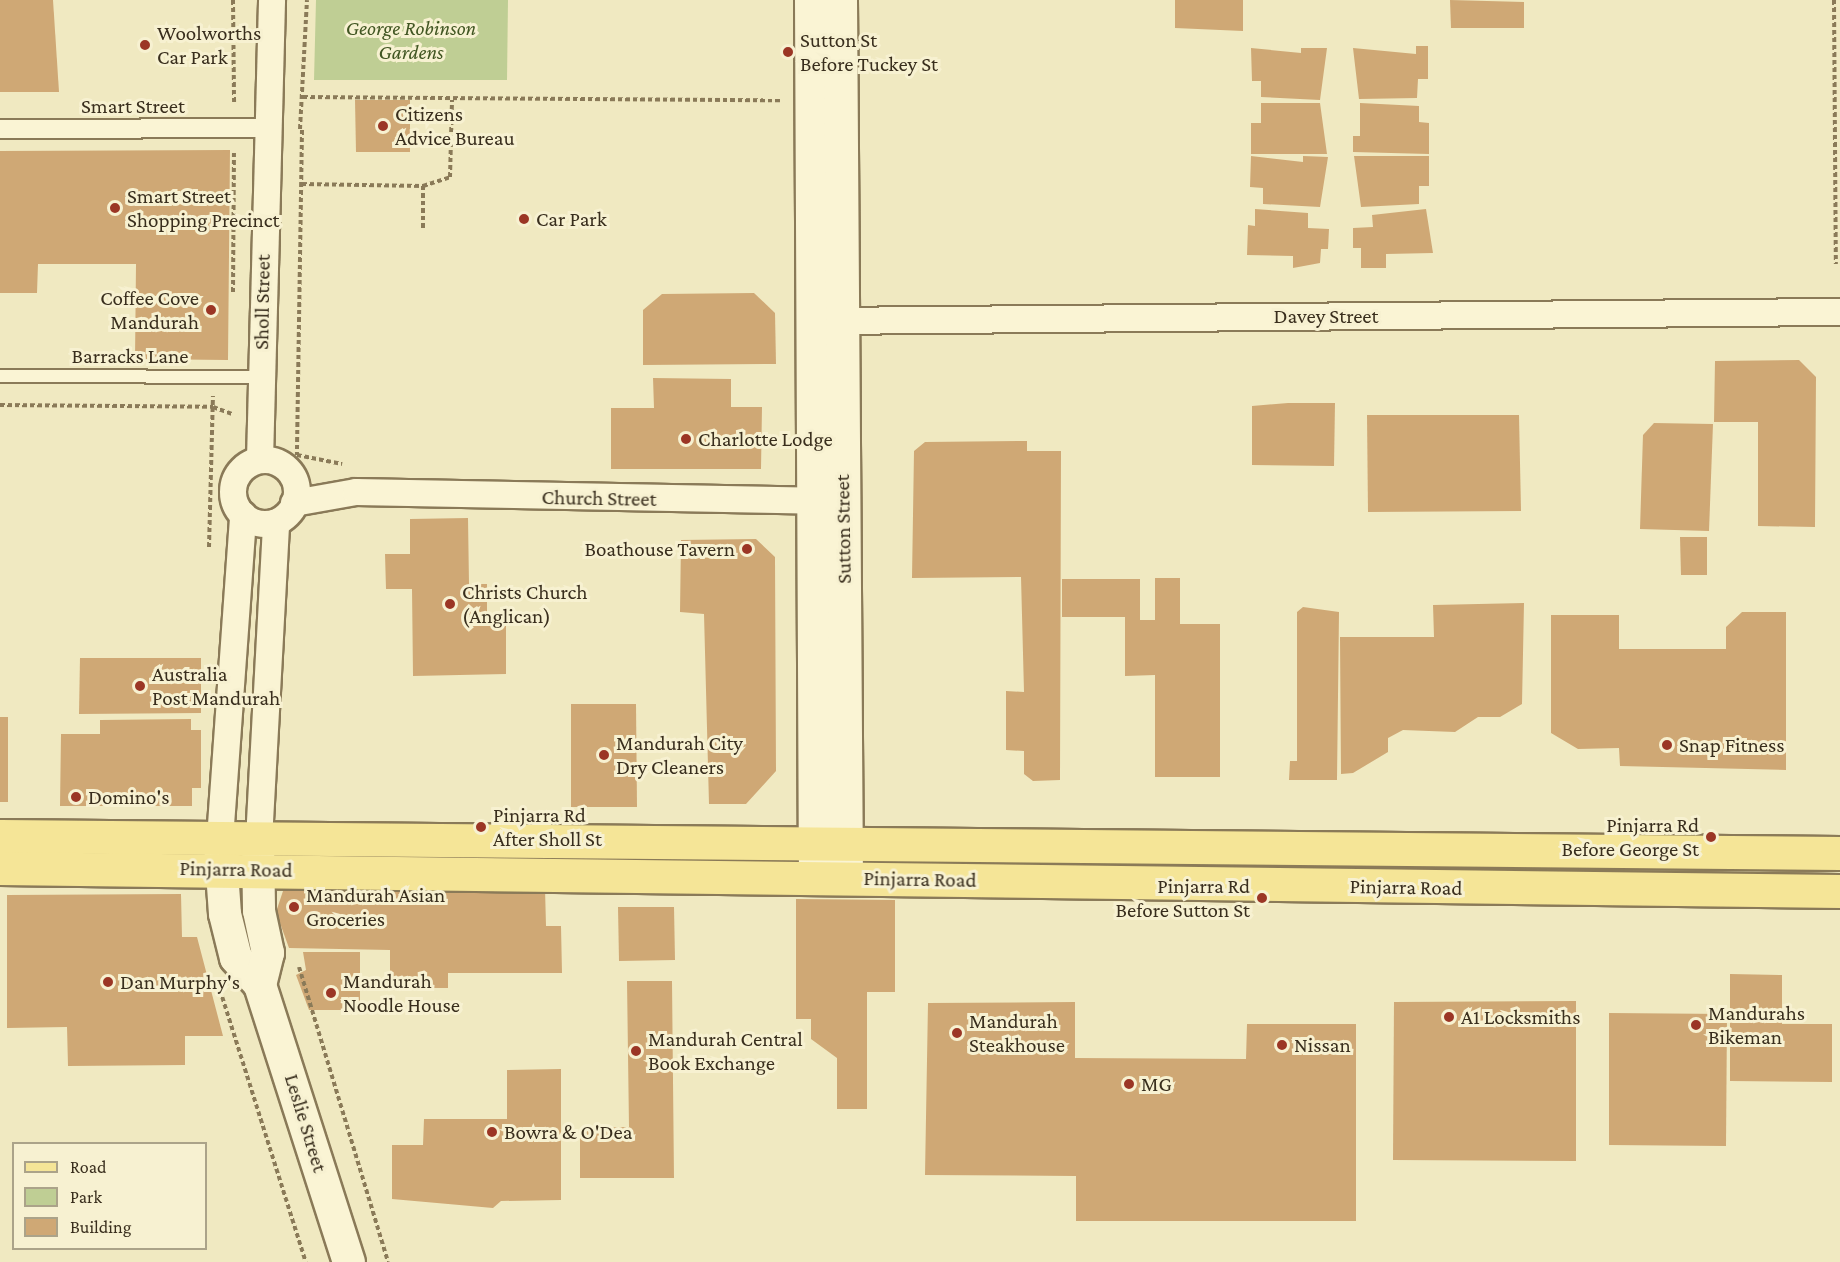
<!DOCTYPE html>
<style>
body{margin:0}
#map{position:relative;width:1840px;height:1262px;overflow:hidden;background:#f0e9c1;font-family:"Crimson Pro",serif}
div>[style]{position:absolute}
.green>*{inset:0;background:#bfce94}
.building>*{inset:0;background:#cfa875}
.path>*{height:4px;margin-top:-2px;transform-origin:0;background:repeating-linear-gradient(90deg,#8a7a58 0 4.5px,transparent 0 7.5px)}
.roads{filter:drop-shadow(2px 0 #8a7a58) drop-shadow(-2px 0 #8a7a58) drop-shadow(0 2px #8a7a58) drop-shadow(0 -2px #8a7a58)}
.service>*{height:12px;margin:-6px;padding:0 6px;transform-origin:6px;border-radius:6px;background:#faf4d4}
.pedestrian>*{height:18px;margin:-9px;padding:0 9px;transform-origin:9px;border-radius:9px;background:#faf4d4}
.minor>*{height:26px;margin:-13px;padding:0 13px;transform-origin:13px;border-radius:13px;background:#faf4d4}
.minor>.ring{margin:-13px;padding:0;box-sizing:content-box;background:none;border:26px solid #faf4d4;border-radius:50%}
.tertiary>*{height:32px;margin:-16px;padding:0 16px;transform-origin:16px;border-radius:16px;background:#faf4d4}
.secondary>*{height:33px;margin:-16.5px;padding:0 16.5px;transform-origin:16.5px;border-radius:16.5px;background:#faf4d4}
.primary>*{height:33px;margin:-16.5px;padding:0 16.5px;transform-origin:16.5px;border-radius:16.5px;background:#f5e597}
.dots>*{width:16px;height:16px;translate:-50% -50%;box-sizing:border-box;border:3px solid #f7f1d1;border-radius:50%}
span{translate:-50% -50%;white-space:nowrap;text-align:center;line-height:1.15;-webkit-text-stroke:6px #f7f1d1;paint-order:stroke}
.park-label{font-size:21px;color:#415622;font-style:italic}
.poi-label{font-size:21px;color:#392e1d}
.left{translate:0 -50%;text-align:left}
.right{translate:-100% -50%;text-align:right}
.street-label{font-size:21px;color:#392e1d}
.legend{position:absolute;left:12px;top:1142px;width:195px;height:108px;box-sizing:border-box;background:#f7f1d1;border:2px solid #aba389;margin:0;padding:8px 10px;list-style:none;font-size:18px;color:#392e1d}
.legend li{display:flex;align-items:center;gap:12px;height:30px}
.legend b{width:30px;border:2px solid #aba389}
</style>
<div id="map">
<div class="green">
<i style="clip-path:polygon(316px 0,508px 0,507px 80px,314px 80px)"></i>
</div>
<div class="building">
<i style="clip-path:polygon(0 0,53px 0,59px 92px,0 92px)"></i>
<i style="clip-path:polygon(1175px 0,1243px 0,1243px 31px,1175px 28px)"></i>
<i style="clip-path:polygon(1450px 0,1524px 2px,1524px 28px,1451px 28px)"></i>
<i style="clip-path:polygon(1416px 46px,1428px 46px,1428px 79px,1418px 79px,1417px 98px,1359px 99px,1353px 48px,1416px 54px)"></i>
<i style="clip-path:polygon(1251px 48px,1301px 53px,1301px 48px,1327px 48px,1320px 100px,1261px 97px,1261px 81px,1252px 81px)"></i>
<i style="clip-path:polygon(355px 100px,410px 100px,410px 152px,356px 152px)"></i>
<i style="clip-path:polygon(1261px 103px,1320px 103px,1327px 154px,1251px 154px,1251px 123px,1261px 123px)"></i>
<i style="clip-path:polygon(1360px 103px,1419px 106px,1419px 122px,1429px 123px,1429px 154px,1353px 152px,1353px 136px,1360px 136px)"></i>
<i style="clip-path:polygon(230px 150px,228px 360px,135px 359px,136px 264px,38px 264px,37px 293px,0 293px,0 151px)"></i>
<i style="clip-path:polygon(1251px 156px,1303px 162px,1303px 156px,1328px 157px,1320px 207px,1263px 204px,1263px 188px,1250px 187px)"></i>
<i style="clip-path:polygon(1354px 156px,1429px 156px,1429px 186px,1419px 186px,1419px 204px,1361px 207px)"></i>
<i style="clip-path:polygon(1255px 209px,1308px 213px,1308px 228px,1329px 229px,1328px 249px,1321px 249px,1320px 263px,1293px 268px,1293px 256px,1247px 255px,1248px 225px,1255px 226px)"></i>
<i style="clip-path:polygon(1426px 209px,1433px 253px,1386px 254px,1386px 268px,1361px 268px,1361px 248px,1353px 248px,1353px 228px,1373px 227px,1372px 215px)"></i>
<i style="clip-path:polygon(754px 293px,775px 313px,776px 364px,643px 365px,643px 310px,662px 294px)"></i>
<i style="clip-path:polygon(1799px 360px,1816px 377px,1815px 527px,1758px 526px,1758px 422px,1714px 422px,1715px 361px)"></i>
<i style="clip-path:polygon(653px 378px,731px 379px,731px 407px,762px 407px,761px 469px,611px 469px,611px 408px,654px 408px)"></i>
<i style="clip-path:polygon(1288px 403px,1335px 403px,1334px 466px,1252px 465px,1252px 406px)"></i>
<i style="clip-path:polygon(1367px 415px,1519px 415px,1521px 511px,1368px 512px)"></i>
<i style="clip-path:polygon(1654px 423px,1713px 424px,1709px 531px,1640px 529px,1643px 435px)"></i>
<i style="clip-path:polygon(1027px 441px,1027px 451px,1061px 451px,1060px 780px,1033px 781px,1024px 774px,1024px 751px,1006px 750px,1006px 691px,1024px 692px,1021px 577px,912px 578px,914px 451px,925px 442px)"></i>
<i style="clip-path:polygon(468px 518px,469px 584px,487px 584px,487px 619px,506px 619px,506px 674px,413px 676px,412px 589px,386px 589px,385px 554px,410px 554px,410px 519px)"></i>
<i style="clip-path:polygon(1680px 537px,1707px 537px,1707px 575px,1681px 575px)"></i>
<i style="clip-path:polygon(756px 539px,775px 557px,776px 771px,746px 804px,709px 804px,704px 614px,680px 612px,681px 540px)"></i>
<i style="clip-path:polygon(1155px 578px,1180px 578px,1180px 624px,1220px 624px,1220px 777px,1155px 777px,1155px 675px,1125px 676px,1125px 617px,1062px 617px,1062px 579px,1140px 579px,1140px 620px,1155px 620px)"></i>
<i style="clip-path:polygon(1524px 603px,1522px 704px,1500px 717px,1478px 717px,1455px 732px,1403px 730px,1388px 738px,1388px 752px,1353px 773px,1341px 774px,1340px 637px,1434px 637px,1433px 605px)"></i>
<i style="clip-path:polygon(1303px 607px,1339px 612px,1337px 780px,1289px 780px,1290px 761px,1297px 761px,1297px 612px)"></i>
<i style="clip-path:polygon(1742px 612px,1786px 612px,1786px 770px,1620px 766px,1619px 748px,1578px 749px,1551px 733px,1551px 615px,1619px 615px,1619px 649px,1726px 649px,1726px 627px)"></i>
<i style="clip-path:polygon(80px 658px,201px 658px,201px 713px,79px 714px)"></i>
<i style="clip-path:polygon(571px 704px,636px 704px,637px 807px,571px 807px)"></i>
<i style="clip-path:polygon(0 717px,8px 717px,8px 802px,0 802px)"></i>
<i style="clip-path:polygon(191px 719px,191px 730px,201px 730px,201px 788px,192px 788px,192px 806px,60px 806px,61px 734px,100px 734px,100px 720px)"></i>
<i style="clip-path:polygon(284px 888px,545px 888px,546px 926px,561px 926px,562px 973px,448px 973px,448px 988px,390px 988px,390px 950px,289px 948px,276px 912px)"></i>
<i style="clip-path:polygon(181px 894px,182px 937px,197px 937px,223px 1036px,185px 1036px,185px 1065px,68px 1066px,67px 1027px,7px 1028px,7px 895px)"></i>
<i style="clip-path:polygon(796px 899px,895px 900px,895px 992px,867px 992px,867px 1109px,837px 1109px,837px 1058px,811px 1039px,811px 1019px,796px 1019px)"></i>
<i style="clip-path:polygon(618px 907px,674px 907px,675px 960px,619px 961px)"></i>
<i style="clip-path:polygon(303px 952px,360px 952px,360px 1010px,309px 1010px,296px 975px,306px 970px)"></i>
<i style="clip-path:polygon(1730px 974px,1782px 975px,1782px 1024px,1832px 1024px,1832px 1082px,1730px 1081px)"></i>
<i style="clip-path:polygon(627px 981px,672px 981px,674px 1178px,580px 1178px,580px 1128px,629px 1127px)"></i>
<i style="clip-path:polygon(1576px 1001px,1576px 1161px,1393px 1160px,1394px 1002px)"></i>
<i style="clip-path:polygon(1075px 1002px,1075px 1058px,1246px 1059px,1247px 1024px,1356px 1024px,1356px 1221px,1076px 1221px,1076px 1176px,925px 1175px,928px 1003px)"></i>
<i style="clip-path:polygon(1609px 1013px,1727px 1014px,1726px 1146px,1609px 1145px)"></i>
<i style="clip-path:polygon(561px 1069px,561px 1200px,501px 1201px,493px 1208px,392px 1199px,392px 1145px,423px 1145px,424px 1119px,507px 1119px,507px 1070px)"></i>
</div>
<div class="path">
<i style="left:233px;top:0;width:104px;rotate:89.4deg"></i>
<i style="left:1834px;top:0;width:264px;rotate:89.6deg"></i>
<i style="left:303px;top:97px;width:477px;rotate:0.4deg"></i>
<i style="left:300px;top:129px;width:129px;rotate:-86.9deg"></i>
<i style="left:302px;top:130px;width:325px;rotate:90.9deg"></i>
<i style="left:297px;top:455px;width:46px;rotate:11.3deg"></i>
<i style="left:302px;top:184px;width:121px;rotate:0.9deg"></i>
<i style="left:423px;top:186px;width:28px;rotate:-18deg"></i>
<i style="left:450px;top:177px;width:77px;rotate:-88.5deg"></i>
<i style="left:423px;top:186px;width:42px;rotate:90deg"></i>
<i style="left:233px;top:292px;width:139px;rotate:-89.6deg"></i>
<i style="left:0;top:405px;width:213px;rotate:0.5deg"></i>
<i style="left:213px;top:407px;width:20px;rotate:20deg"></i>
<i style="left:209px;top:547px;width:151px;rotate:-88.5deg"></i>
<i style="left:299px;top:967px;width:308px;rotate:73.2deg"></i>
<i style="left:220px;top:990px;width:285px;rotate:72.5deg"></i>
</div>
<div class="roads">
<div class="service">
<i style="left:0;top:376px;width:261px;rotate:0.2deg"></i>
</div>
<div class="pedestrian">
<i style="left:0;top:129px;width:266px;rotate:-0.2deg"></i>
</div>
<div class="minor">
<i style="left:824px;top:321px;width:1016px;rotate:-0.51deg"></i>
<i style="left:260px;top:460px;width:460px;rotate:-88.5deg"></i>
<i class="ring" style="left:233px;top:460px;width:38px;height:38px"></i>
<i style="left:294px;top:503px;width:63px;rotate:-10.1deg"></i>
<i style="left:356px;top:492px;width:474px;rotate:1.1deg"></i>
<i style="left:220px;top:839px;width:325px;rotate:-85.9deg"></i>
<i style="left:259px;top:840px;width:318px;rotate:-86.9deg"></i>
</div>
<div class="tertiary">
<i style="left:220px;top:844px;width:70px;rotate:85.9deg"></i>
<i style="left:225px;top:914px;width:45px;rotate:76deg"></i>
<i style="left:236px;top:958px;width:36px;rotate:48deg"></i>
<i style="left:260px;top:985px;width:291px;rotate:72.2deg"></i>
<i style="left:258px;top:844px;width:67px;rotate:89.1deg"></i>
<i style="left:259px;top:911px;width:43px;rotate:77.9deg"></i>
<i style="left:268px;top:953px;width:33px;rotate:104deg"></i>
</div>
<div class="secondary">
<i style="left:811px;top:0;width:878px;rotate:89.74deg"></i>
<i style="left:840px;top:0;width:878px;rotate:89.61deg"></i>
</div>
<div class="primary">
<i style="left:0;top:836px;width:1840px;rotate:0.53deg"></i>
<i style="left:0;top:868px;width:1840px;rotate:0.72deg"></i>
</div>
</div>
<div class="dots">
<i style="left:145px;top:45px;background:#9b3625"></i>
<i style="left:788px;top:52px;background:#9b3625"></i>
<i style="left:383px;top:126px;background:#9b3625"></i>
<i style="left:115px;top:208px;background:#9b3625"></i>
<i style="left:524px;top:219px;background:#9b3625"></i>
<i style="left:211px;top:310px;background:#9b3625"></i>
<i style="left:686px;top:439px;background:#9b3625"></i>
<i style="left:747px;top:549px;background:#9b3625"></i>
<i style="left:450px;top:604px;background:#9b3625"></i>
<i style="left:140px;top:686px;background:#9b3625"></i>
<i style="left:1667px;top:745px;background:#9b3625"></i>
<i style="left:604px;top:755px;background:#9b3625"></i>
<i style="left:76px;top:797px;background:#9b3625"></i>
<i style="left:481px;top:827px;background:#9b3625"></i>
<i style="left:1711px;top:837px;background:#9b3625"></i>
<i style="left:1262px;top:898px;background:#9b3625"></i>
<i style="left:294px;top:907px;background:#9b3625"></i>
<i style="left:108px;top:982px;background:#9b3625"></i>
<i style="left:331px;top:993px;background:#9b3625"></i>
<i style="left:1449px;top:1017px;background:#9b3625"></i>
<i style="left:1696px;top:1025px;background:#9b3625"></i>
<i style="left:957px;top:1033px;background:#9b3625"></i>
<i style="left:1282px;top:1045px;background:#9b3625"></i>
<i style="left:636px;top:1051px;background:#9b3625"></i>
<i style="left:1129px;top:1084px;background:#9b3625"></i>
<i style="left:492px;top:1132px;background:#9b3625"></i>
</div>
<div class="park-label">
<span style="left:411px;top:40px">George Robinson<br>Gardens</span>
</div>
<div class="poi-label">
<span class="left" style="left:157px;top:45px">Woolworths<br>Car Park</span>
<span class="left" style="left:800px;top:52px">Sutton St<br>Before Tuckey St</span>
<span class="left" style="left:395px;top:126px">Citizens<br>Advice Bureau</span>
<span class="left" style="left:127px;top:208px">Smart Street<br>Shopping Precinct</span>
<span class="left" style="left:536px;top:219px">Car Park</span>
<span class="right" style="left:199px;top:310px">Coffee Cove<br>Mandurah</span>
<span class="left" style="left:698px;top:439px">Charlotte Lodge</span>
<span class="right" style="left:735px;top:549px">Boathouse Tavern</span>
<span class="left" style="left:462px;top:604px">Christs Church<br>(Anglican)</span>
<span class="left" style="left:152px;top:686px">Australia<br>Post Mandurah</span>
<span class="left" style="left:616px;top:755px">Mandurah City<br>Dry Cleaners</span>
<span class="left" style="left:1679px;top:745px">Snap Fitness</span>
<span class="left" style="left:88px;top:797px">Domino's</span>
<span class="left" style="left:493px;top:827px">Pinjarra Rd<br>After Sholl St</span>
<span class="right" style="left:1699px;top:837px">Pinjarra Rd<br>Before George St</span>
<span class="right" style="left:1250px;top:898px">Pinjarra Rd<br>Before Sutton St</span>
<span class="left" style="left:306px;top:907px">Mandurah Asian<br>Groceries</span>
<span class="left" style="left:343px;top:993px">Mandurah<br>Noodle House</span>
<span class="left" style="left:120px;top:982px">Dan Murphy's</span>
<span class="left" style="left:1708px;top:1025px">Mandurahs<br>Bikeman</span>
<span class="left" style="left:1461px;top:1017px">A1 Locksmiths</span>
<span class="left" style="left:969px;top:1033px">Mandurah<br>Steakhouse</span>
<span class="left" style="left:648px;top:1051px">Mandurah Central<br>Book Exchange</span>
<span class="left" style="left:1294px;top:1045px">Nissan</span>
<span class="left" style="left:1141px;top:1084px">MG</span>
<span class="left" style="left:504px;top:1132px">Bowra &amp; O'Dea</span>
</div>
<div class="street-label">
<span style="left:133px;top:106px">Smart Street</span>
<span style="left:262px;top:302px;rotate:-89deg">Sholl Street</span>
<span style="left:1326px;top:316px">Davey Street</span>
<span style="left:130px;top:356px">Barracks Lane</span>
<span style="left:599px;top:498px;rotate:1deg">Church Street</span>
<span style="left:843px;top:529px;rotate:-91deg">Sutton Street</span>
<span style="left:236px;top:869px;rotate:1deg">Pinjarra Road</span>
<span style="left:920px;top:879px;rotate:1deg">Pinjarra Road</span>
<span style="left:1406px;top:887px;rotate:1deg">Pinjarra Road</span>
<span style="left:306px;top:1123px;rotate:73deg">Leslie Street</span>
</div>
<ul class="legend">
<li><b style="height:8px;background:#f5e597"></b>Road</li>
<li><b style="height:16px;background:#bfce94"></b>Park</li>
<li><b style="height:16px;background:#cfa875"></b>Building</li>
</ul>
</div>
